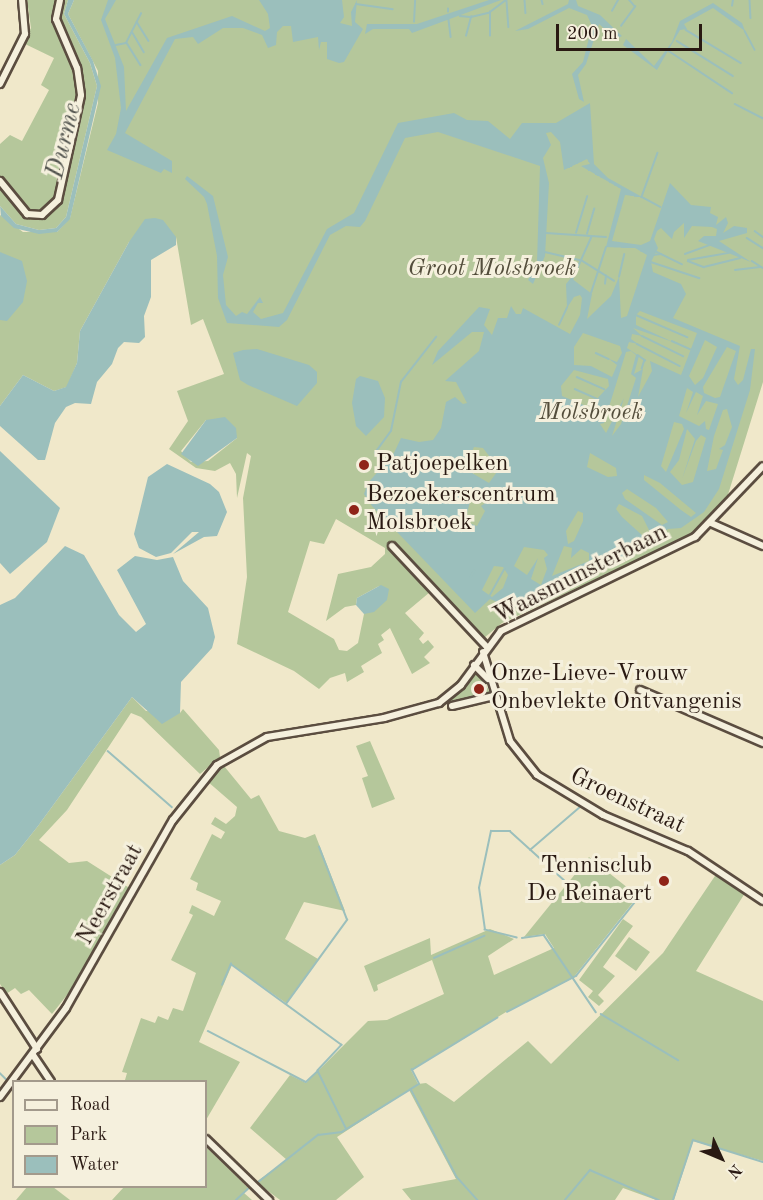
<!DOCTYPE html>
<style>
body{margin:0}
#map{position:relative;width:763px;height:1200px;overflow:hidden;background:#f0e8ca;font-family:"Old Standard TT",serif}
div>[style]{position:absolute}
.green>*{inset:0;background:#b5c79b}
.water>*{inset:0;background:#9bbfbc}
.stream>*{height:1.5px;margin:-0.75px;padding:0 0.75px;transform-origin:0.75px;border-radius:0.75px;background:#9bbfbc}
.roads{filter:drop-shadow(2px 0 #5b4d40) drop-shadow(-2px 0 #5b4d40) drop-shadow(0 2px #5b4d40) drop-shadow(0 -2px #5b4d40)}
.minor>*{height:6px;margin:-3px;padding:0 3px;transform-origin:3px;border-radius:3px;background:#f5f0dd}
.dots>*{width:16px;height:16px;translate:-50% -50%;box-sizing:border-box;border:3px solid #f5f0dd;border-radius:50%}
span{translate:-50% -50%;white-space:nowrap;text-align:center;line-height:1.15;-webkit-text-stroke:6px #f5f0dd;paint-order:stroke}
.park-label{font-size:24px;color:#534d3b;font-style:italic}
.poi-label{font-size:24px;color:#291912}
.left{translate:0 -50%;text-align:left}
.right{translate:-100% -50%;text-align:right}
.street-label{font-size:24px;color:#291912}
.water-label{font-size:26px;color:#51534e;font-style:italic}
.legend{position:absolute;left:12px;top:1080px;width:195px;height:108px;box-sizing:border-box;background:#f5f0dd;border:2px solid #a39a8c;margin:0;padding:8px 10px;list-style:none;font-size:18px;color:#291912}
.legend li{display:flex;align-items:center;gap:12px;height:30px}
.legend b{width:30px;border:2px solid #a39a8c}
.north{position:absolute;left:691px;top:1128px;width:60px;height:60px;-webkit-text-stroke:4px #f5f0dd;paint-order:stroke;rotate:134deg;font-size:16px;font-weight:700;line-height:24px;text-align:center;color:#291912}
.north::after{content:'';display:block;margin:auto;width:21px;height:27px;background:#291912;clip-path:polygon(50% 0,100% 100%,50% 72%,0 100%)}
.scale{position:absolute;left:556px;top:24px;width:146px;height:27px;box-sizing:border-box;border:3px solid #291912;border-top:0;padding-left:8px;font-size:18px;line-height:21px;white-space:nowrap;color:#291912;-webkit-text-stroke:4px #f5f0dd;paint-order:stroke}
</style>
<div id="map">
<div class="green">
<i style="clip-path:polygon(27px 0,68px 0,64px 14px,90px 63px,97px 86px,66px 217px,56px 228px,39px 230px,16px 224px,0 206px,0 144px,10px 135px,22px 141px,49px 90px,41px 85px,54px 58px,23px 43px,31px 28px)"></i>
<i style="clip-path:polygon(evenodd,74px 0,763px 0,763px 382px,726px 501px,688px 536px,502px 623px,478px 643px,430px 592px,405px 613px,424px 633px,419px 639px,423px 644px,428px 640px,434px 647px,424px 657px,430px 663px,412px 674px,390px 628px,381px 635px,384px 640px,378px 644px,382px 653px,361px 666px,364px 672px,347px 682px,345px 673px,330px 678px,319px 689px,294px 671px,237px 644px,247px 577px,243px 498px,251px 456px,247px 453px,237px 498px,236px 474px,230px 463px,215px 471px,196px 468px,169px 449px,188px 421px,177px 391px,224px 374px,203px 319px,191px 325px,176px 237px,129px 242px,80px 331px,77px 363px,67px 387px,54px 391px,23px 375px,0 406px,0 215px,23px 232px,57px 232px,70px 218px,98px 103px,98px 71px,68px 14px,74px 0,206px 420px,237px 438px,208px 461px,191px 462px,181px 451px,206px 420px,74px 0,336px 519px,385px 548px,385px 554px,371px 567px,338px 574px,326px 621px,345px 607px,356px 605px,357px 598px,379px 586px,364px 614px,358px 643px,347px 651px,339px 650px,334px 639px,288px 612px,310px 541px,324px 544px,336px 519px)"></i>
<i style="clip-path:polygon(480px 673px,490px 693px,443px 704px,454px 698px,473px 675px)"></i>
<i style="clip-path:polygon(132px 697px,146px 711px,180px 713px,183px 709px,219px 750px,220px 757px,200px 774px,141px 717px,131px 713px,67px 810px,39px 840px,69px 863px,87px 861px,131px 889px,78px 981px,52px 1014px,29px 990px,21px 994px,15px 988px,6px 994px,0 984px,0 865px,15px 855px,38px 826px)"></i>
<i style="clip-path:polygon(370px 741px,395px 799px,372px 808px,362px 778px,368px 776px,356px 746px)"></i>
<i style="clip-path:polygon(224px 766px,251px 799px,259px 795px,279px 831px,305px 838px,315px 834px,345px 911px,304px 902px,285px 939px,318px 959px,286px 1003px,232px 965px,199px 1042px,240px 1062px,206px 1120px,206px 1082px,119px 1082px,125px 1080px,127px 1073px,122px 1072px,141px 1018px,155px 1023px,158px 1016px,168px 1020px,173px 1008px,183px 1011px,196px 973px,171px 960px,193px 915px,189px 913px,192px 905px,214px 916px,221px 901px,196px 890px,198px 883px,190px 879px,212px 834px,221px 839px,225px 832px,211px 824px,215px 817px,226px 824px,235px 816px,237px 807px,207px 781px)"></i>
<i style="clip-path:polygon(589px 857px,638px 896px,573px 978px,506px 1012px,411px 1070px,418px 1084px,426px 1083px,454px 1102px,528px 1041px,551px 1064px,663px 953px,717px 873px,745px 893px,696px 971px,763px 1001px,763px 1161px,693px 1141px,674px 1200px,656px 1200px,623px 1188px,615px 1200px,411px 1200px,402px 1189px,456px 1179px,409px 1090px,337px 1137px,364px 1177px,336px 1200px,280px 1200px,256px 1182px,287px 1160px,250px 1128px,290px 1075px,306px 1083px,368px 1021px,387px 1020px,444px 994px,432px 960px,377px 985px,378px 990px,374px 992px,364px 966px,430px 938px,431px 955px,490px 929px,514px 939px,488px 956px,494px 975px,554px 948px,545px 934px,524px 937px)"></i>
<i style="clip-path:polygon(623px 919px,633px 926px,603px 967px,615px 976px,598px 995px,604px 1001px,599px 1006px,588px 997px,593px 991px,579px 980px)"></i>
<i style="clip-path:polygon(629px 937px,650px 952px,636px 971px,615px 956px)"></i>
<i style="clip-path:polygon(206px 1147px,248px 1188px,244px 1193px,252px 1200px,112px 1200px,124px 1187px,206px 1186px)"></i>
<i style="clip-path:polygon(27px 1187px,53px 1187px,70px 1200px,16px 1200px)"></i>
</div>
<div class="water">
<i style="clip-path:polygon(68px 0,74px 0,68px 14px,93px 61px,101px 86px,70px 219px,57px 232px,39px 234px,14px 228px,1px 216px,0 206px,16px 224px,39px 230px,56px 228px,66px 217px,97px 86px,90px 63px,64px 14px)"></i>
<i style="clip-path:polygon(108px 0,116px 0,105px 19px,124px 67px,126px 111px,167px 38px,232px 16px,265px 31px,270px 28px,268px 14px,259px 0,342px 0,344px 17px,340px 23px,352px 26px,351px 12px,357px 0,355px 22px,363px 29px,344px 62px,339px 63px,327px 59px,327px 42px,321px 42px,319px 50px,318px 37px,293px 42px,291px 26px,283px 26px,277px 32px,276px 45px,268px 48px,262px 35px,243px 28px,223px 28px,198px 44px,193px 37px,175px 39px,125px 133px,172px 161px,172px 173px,164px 169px,161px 173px,107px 150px,116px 134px,121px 108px,115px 58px,101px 20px)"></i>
<i style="clip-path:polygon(489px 0,501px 0,412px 33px,409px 29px,373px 29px,365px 34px,367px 24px,417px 24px)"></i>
<i style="clip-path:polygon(569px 0,576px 0,578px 6px,600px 15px,622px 36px,616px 39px,599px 24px,586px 64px,578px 75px,584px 102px,579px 99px,572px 74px,583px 62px,592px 26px,587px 15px,569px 8px,528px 29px,515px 31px,568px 4px)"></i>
<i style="clip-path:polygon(713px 3px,742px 23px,745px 31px,713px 8px,684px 24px,687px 29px,680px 30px,657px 70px,623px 45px,626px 39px,654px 66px,672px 42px,680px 21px)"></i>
<i style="clip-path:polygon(evenodd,590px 103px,594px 164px,608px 178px,642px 197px,625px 195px,612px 241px,641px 245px,650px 241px,670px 183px,691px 205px,711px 207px,710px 213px,718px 217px,716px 225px,726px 217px,728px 223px,723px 233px,734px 226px,747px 228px,747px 233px,719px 241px,751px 262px,698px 241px,704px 236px,716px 236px,717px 229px,712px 227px,692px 226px,684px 238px,684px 223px,674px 232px,672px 239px,661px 228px,657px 231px,654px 239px,658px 248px,651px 262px,653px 272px,681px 284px,686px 294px,673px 318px,740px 346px,734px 379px,738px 385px,743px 380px,751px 349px,755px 349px,750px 390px,719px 489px,704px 512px,681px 528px,668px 529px,631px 553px,525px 604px,501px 611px,497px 602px,490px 599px,475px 613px,372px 506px,364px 494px,368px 483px,394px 453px,401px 438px,419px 442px,433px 440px,441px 428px,446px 402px,455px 397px,463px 404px,467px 403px,456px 382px,445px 381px,479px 351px,484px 332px,472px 332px,432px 365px,438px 351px,479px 307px,490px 309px,484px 325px,492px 335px,498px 318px,507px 318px,511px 306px,516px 314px,521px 314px,523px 308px,570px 334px,580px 315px,582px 298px,580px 295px,574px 297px,567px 308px,566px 284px,571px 278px,592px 294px,587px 319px,611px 296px,619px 277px,621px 318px,627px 316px,647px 255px,635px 248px,606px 247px,621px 189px,581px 166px,590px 164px,587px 159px,564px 170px,560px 142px,551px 132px,546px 133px,551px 145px,543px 158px,549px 183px,545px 256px,533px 284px,528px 280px,537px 263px,540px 166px,438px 132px,405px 138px,365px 221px,360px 227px,346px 226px,330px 235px,287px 320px,279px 327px,227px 323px,218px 298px,217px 256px,207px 204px,204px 197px,185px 179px,187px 176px,213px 196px,228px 257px,223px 275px,226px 305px,236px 316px,242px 312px,247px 314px,260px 297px,263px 303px,258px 303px,253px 312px,261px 319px,283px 313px,327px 229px,354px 213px,398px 123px,454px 113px,467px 120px,488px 121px,510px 139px,522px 123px,556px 123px,590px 103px,640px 311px,697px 333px,681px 375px,650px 361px,652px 371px,638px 397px,643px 369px,634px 374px,639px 356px,627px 348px,629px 342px,638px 344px,631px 339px,632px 334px,642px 336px,633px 328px,673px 342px,636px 325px,636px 315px,640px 311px,590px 103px,583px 333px,620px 346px,622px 353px,617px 362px,609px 359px,617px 365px,612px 377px,591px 366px,574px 365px,574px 347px,583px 333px,590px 103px,705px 340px,717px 347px,703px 378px,695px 385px,689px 376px,705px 340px,590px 103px,727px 347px,736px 351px,720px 397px,715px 398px,704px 393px,703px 387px,727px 347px,590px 103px,631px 351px,636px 355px,631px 374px,636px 378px,621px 424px,612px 436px,624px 398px,606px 433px,600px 424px,604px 423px,626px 352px,631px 351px,590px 103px,574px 370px,608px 379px,609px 386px,595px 401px,598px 407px,593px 409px,562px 396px,561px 386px,574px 370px,590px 103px,687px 388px,693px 392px,686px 413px,696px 392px,703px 396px,697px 415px,706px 401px,718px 404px,709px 430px,706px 429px,705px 421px,699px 426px,679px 416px,687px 388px,590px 103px,727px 409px,732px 427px,725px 445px,719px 449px,723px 450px,716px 469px,707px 471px,714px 436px,723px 410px,727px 409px,590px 103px,674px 422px,682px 424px,684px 429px,666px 472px,661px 466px,674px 422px,590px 103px,687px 429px,695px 439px,682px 479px,696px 441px,701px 435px,706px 438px,693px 482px,682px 485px,670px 472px,679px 460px,687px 429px,590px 103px,483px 448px,499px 469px,489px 483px,472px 473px,473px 463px,469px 459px,474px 447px,483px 448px,590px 103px,590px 453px,616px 468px,617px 476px,608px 477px,587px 467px,590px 453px,590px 103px,644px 475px,660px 483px,696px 513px,691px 517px,681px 510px,644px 480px,644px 475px,590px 103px,627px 489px,656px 508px,668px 522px,662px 525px,625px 499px,622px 493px,627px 489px,590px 103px,480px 494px,488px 495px,490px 500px,481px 506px,485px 511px,477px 526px,469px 523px,467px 513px,470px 502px,480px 494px,590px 103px,619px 504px,642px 516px,651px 534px,643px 536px,622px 517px,616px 509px,619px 504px,590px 103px,578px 511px,583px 513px,583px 521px,574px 541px,568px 544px,566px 531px,578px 511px,590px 103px,564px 546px,572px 548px,571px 558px,581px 549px,589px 553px,589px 561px,552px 576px,564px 546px,590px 103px,524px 547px,544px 550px,548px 555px,544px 558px,547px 569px,541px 585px,531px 579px,538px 558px,527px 575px,514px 566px,524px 547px,590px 103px,494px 566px,503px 567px,508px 575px,503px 588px,492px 597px,482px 590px,494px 566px)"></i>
<i style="clip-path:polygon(155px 218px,163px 220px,176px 237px,176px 245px,151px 260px,151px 297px,144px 316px,145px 337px,139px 343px,124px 342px,118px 348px,112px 364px,97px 382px,91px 404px,75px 403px,66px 407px,55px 423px,45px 460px,38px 460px,0 426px,0 406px,23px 375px,54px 391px,66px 387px,77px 363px,80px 331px,129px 242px,145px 219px)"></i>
<i style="clip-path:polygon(0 252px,22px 261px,27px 281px,23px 302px,7px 321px,0 320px)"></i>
<i style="clip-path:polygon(243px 350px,257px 349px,309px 365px,317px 372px,317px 383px,297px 406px,248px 385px,240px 380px,233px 353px)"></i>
<i style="clip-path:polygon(360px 376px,378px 381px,385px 398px,384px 417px,366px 436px,356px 426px,352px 403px,356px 379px)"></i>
<i style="clip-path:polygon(225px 417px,236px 428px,237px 438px,198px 466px,181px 454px,206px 420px)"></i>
<i style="clip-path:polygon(0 451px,60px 508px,47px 542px,10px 574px,0 563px)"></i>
<i style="clip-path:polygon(167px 464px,210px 484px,219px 492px,227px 512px,217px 536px,204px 537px,173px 554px,199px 532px,192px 532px,171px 553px,156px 557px,139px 548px,134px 534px,148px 477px)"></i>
<i style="clip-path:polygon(65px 546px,84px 555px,119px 615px,136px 632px,146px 624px,117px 570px,135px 556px,157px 560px,173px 557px,183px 581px,208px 608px,215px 637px,212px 648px,181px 682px,180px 713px,162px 724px,132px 697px,38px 826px,15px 855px,0 865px,0 605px,15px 598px)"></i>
<i style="clip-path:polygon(381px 585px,389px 589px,387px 600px,374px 612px,364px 614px,356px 605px,357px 598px)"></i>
</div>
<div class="stream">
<i style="left:525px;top:0;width:13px;rotate:86deg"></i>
<i style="left:542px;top:0;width:4px;rotate:76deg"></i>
<i style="left:750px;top:0;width:18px;rotate:87deg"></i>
<i style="left:507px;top:1px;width:26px;rotate:86deg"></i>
<i style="left:356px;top:4px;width:37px;rotate:8deg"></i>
<i style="left:732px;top:6px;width:6px;rotate:-81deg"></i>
<i style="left:612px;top:11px;width:13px;rotate:-61deg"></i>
<i style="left:448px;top:12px;width:3px;rotate:-90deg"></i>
<i style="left:460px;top:16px;width:10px;rotate:6deg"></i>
<i style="left:449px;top:20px;width:17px;rotate:83deg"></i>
<i style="left:137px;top:22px;width:22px;rotate:58deg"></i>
<i style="left:414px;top:22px;width:22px;rotate:-87deg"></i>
<i style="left:621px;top:26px;width:24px;rotate:-54deg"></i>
<i style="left:635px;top:7px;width:9px;rotate:-131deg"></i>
<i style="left:686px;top:30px;width:64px;rotate:31deg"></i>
<i style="left:745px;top:31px;width:21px;rotate:62deg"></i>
<i style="left:133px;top:33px;width:22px;rotate:60deg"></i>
<i style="left:466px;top:36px;width:20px;rotate:-75deg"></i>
<i style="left:471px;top:17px;width:18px;rotate:-13deg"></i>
<i style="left:490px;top:36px;width:24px;rotate:-90deg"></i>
<i style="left:490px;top:12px;width:20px;rotate:-37deg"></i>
<i style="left:677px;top:41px;width:66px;rotate:32deg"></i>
<i style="left:127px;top:43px;width:26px;rotate:58deg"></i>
<i style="left:116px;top:45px;width:10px;rotate:-11deg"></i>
<i style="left:126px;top:43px;width:33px;rotate:-63deg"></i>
<i style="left:669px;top:51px;width:76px;rotate:33.7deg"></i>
<i style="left:735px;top:104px;width:31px;rotate:27deg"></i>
<i style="left:658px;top:153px;width:47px;rotate:110deg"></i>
<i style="left:642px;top:197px;width:21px;rotate:28deg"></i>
<i style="left:755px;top:231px;width:10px;rotate:37deg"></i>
<i style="left:546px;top:233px;width:60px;rotate:3.8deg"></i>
<i style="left:576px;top:233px;width:38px;rotate:-73deg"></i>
<i style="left:587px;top:234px;width:26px;rotate:-74deg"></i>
<i style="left:747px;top:238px;width:19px;rotate:32deg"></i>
<i style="left:655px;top:251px;width:30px;rotate:26deg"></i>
<i style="left:545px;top:252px;width:37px;rotate:13deg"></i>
<i style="left:581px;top:260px;width:39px;rotate:32deg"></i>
<i style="left:685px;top:254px;width:27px;rotate:-20deg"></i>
<i style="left:653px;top:255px;width:8px;rotate:-7deg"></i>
<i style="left:688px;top:260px;width:41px;rotate:-9.9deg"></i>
<i style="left:688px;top:261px;width:17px;rotate:21deg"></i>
<i style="left:704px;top:267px;width:37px;rotate:-14deg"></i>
<i style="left:752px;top:261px;width:13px;rotate:32deg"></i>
<i style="left:651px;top:262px;width:51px;rotate:18.4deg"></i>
<i style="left:735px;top:270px;width:25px;rotate:-7deg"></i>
<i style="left:619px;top:277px;width:23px;rotate:-77deg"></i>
<i style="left:572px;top:280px;width:46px;rotate:-65.7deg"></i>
<i style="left:605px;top:284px;width:8px;rotate:-83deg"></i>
<i style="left:591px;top:293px;width:48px;rotate:-71.9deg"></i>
<i style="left:636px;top:315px;width:56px;rotate:23.3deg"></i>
<i style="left:559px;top:325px;width:19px;rotate:-65deg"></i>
<i style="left:642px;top:336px;width:46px;rotate:26deg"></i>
<i style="left:672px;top:341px;width:20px;rotate:24deg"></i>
<i style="left:637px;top:344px;width:48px;rotate:27.1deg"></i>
<i style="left:596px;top:353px;width:14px;rotate:25deg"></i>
<i style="left:638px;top:355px;width:9px;rotate:36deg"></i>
<i style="left:645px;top:360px;width:9px;rotate:108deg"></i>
<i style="left:577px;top:377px;width:30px;rotate:24deg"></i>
<i style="left:575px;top:389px;width:24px;rotate:24deg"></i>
<i style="left:629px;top:414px;width:5px;rotate:37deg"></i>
<i style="left:375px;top:453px;width:27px;rotate:-54deg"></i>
<i style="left:391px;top:431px;width:50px;rotate:-78.5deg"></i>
<i style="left:401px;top:382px;width:57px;rotate:-52.1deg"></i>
<i style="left:470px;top:578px;width:9px;rotate:-58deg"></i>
<i style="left:490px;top:595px;width:29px;rotate:-61deg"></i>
<i style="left:108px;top:751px;width:85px;rotate:41.2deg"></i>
<i style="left:530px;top:850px;width:65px;rotate:-40.6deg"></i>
<i style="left:517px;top:938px;width:33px;rotate:-166deg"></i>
<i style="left:485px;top:930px;width:42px;rotate:-98.1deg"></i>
<i style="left:479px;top:888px;width:58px;rotate:-78.1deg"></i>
<i style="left:491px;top:831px;width:19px"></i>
<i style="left:510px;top:831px;width:73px;rotate:42.2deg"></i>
<i style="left:522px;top:938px;width:22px;rotate:-8deg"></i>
<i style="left:544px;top:935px;width:93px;rotate:56deg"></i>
<i style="left:434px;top:958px;width:55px;rotate:-23.7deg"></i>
<i style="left:222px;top:985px;width:23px;rotate:-67deg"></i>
<i style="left:231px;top:964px;width:137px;rotate:36.1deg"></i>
<i style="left:342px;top:1045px;width:35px;rotate:133deg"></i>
<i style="left:318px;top:1071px;width:64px;rotate:63.8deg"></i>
<i style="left:286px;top:1004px;width:104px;rotate:-54deg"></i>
<i style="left:347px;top:920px;width:78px;rotate:-111deg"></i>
<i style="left:507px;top:1012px;width:78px;rotate:-27.6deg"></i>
<i style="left:576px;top:976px;width:100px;rotate:-51.5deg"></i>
<i style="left:601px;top:1014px;width:90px;rotate:30.9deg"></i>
<i style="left:208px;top:1031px;width:110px;rotate:27.5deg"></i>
<i style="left:306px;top:1082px;width:16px;rotate:-43deg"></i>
<i style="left:0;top:1073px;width:11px;rotate:45deg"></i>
<i style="left:411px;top:1089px;width:9px;rotate:-32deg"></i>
<i style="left:419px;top:1084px;width:16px;rotate:-117deg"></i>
<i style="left:412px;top:1070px;width:100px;rotate:-31.5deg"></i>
<i style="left:257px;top:1183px;width:78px;rotate:-38.2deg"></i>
<i style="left:318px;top:1135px;width:24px;rotate:-7deg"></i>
<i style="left:342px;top:1132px;width:81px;rotate:-31.9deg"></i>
<i style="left:411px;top:1089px;width:99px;rotate:62.4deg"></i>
<i style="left:457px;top:1177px;width:31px;rotate:48deg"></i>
<i style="left:236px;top:1200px;width:16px;rotate:-43deg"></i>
<i style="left:565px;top:1200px;width:39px;rotate:-50deg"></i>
<i style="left:590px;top:1170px;width:75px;rotate:23.5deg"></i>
<i style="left:673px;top:1200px;width:63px;rotate:-71.6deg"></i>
<i style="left:693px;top:1140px;width:73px;rotate:17.4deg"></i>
</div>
<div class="roads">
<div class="minor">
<i style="left:0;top:84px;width:56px;rotate:-63.4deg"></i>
<i style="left:25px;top:34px;width:34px;rotate:-95deg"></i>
<i style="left:0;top:181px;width:43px;rotate:50.7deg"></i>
<i style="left:27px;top:214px;width:15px;rotate:4deg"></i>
<i style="left:42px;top:215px;width:22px;rotate:-43deg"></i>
<i style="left:58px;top:200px;width:107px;rotate:-77.6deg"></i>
<i style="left:81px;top:95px;width:27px;rotate:-98deg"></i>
<i style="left:77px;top:68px;width:53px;rotate:-113.2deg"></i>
<i style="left:56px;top:19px;width:19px;rotate:-78deg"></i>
<i style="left:711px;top:523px;width:57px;rotate:23.9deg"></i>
<i style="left:392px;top:546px;width:139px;rotate:46.8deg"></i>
<i style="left:483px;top:652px;width:93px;rotate:73.1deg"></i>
<i style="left:510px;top:741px;width:43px;rotate:51.5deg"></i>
<i style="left:537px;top:775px;width:77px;rotate:31.2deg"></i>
<i style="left:603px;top:815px;width:92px;rotate:23deg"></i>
<i style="left:688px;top:851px;width:90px;rotate:33.7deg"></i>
<i style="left:474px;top:665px;width:20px;rotate:45deg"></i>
<i style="left:640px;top:690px;width:134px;rotate:23.3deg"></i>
<i style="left:452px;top:706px;width:43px;rotate:-13.4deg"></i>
<i style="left:0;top:992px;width:68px;rotate:57deg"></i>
<i style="left:33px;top:1055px;width:32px;rotate:56deg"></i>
<i style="left:0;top:1097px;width:111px;rotate:-53.4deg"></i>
<i style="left:66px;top:1008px;width:216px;rotate:-60.4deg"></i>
<i style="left:173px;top:820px;width:70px;rotate:-51.3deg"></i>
<i style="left:217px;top:765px;width:57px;rotate:-29.2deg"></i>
<i style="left:267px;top:737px;width:119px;rotate:-9.2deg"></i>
<i style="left:384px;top:718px;width:57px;rotate:-15.3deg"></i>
<i style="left:439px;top:703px;width:28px;rotate:-39deg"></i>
<i style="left:461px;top:685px;width:67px;rotate:-53.5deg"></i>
<i style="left:501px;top:631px;width:216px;rotate:-25.9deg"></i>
<i style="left:695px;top:537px;width:98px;rotate:-46.2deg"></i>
<i style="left:206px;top:1139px;width:88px;rotate:44.1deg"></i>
</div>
</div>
<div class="dots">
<i style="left:364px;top:465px;background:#8f2418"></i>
<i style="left:354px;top:510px;background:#8f2418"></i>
<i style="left:479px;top:689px;background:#8f2418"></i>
<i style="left:664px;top:881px;background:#8f2418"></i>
</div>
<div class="park-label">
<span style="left:492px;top:270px">Groot Molsbroek</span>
<span style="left:591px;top:414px">Molsbroek</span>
</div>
<div class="poi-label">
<span class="left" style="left:376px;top:465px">Patjoepelken</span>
<span class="left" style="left:366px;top:510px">Bezoekerscentrum<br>Molsbroek</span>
<span class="left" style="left:491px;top:689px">Onze-Lieve-Vrouw<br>Onbevlekte Ontvangenis</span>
<span class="right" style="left:652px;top:881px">Tennisclub<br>De Reinaert</span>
</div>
<div class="street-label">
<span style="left:581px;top:575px;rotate:-27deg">Waasmunsterbaan</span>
<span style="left:627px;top:802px;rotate:25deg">Groenstraat</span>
<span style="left:111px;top:895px;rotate:-61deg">Neerstraat</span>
</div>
<div class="water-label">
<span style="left:65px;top:141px;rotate:-76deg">Durme</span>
</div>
<ul class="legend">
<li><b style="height:8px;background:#f5f0dd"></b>Road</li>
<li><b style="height:16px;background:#b5c79b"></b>Park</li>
<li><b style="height:16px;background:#9bbfbc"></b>Water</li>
</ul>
<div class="north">N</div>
<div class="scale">200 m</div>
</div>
